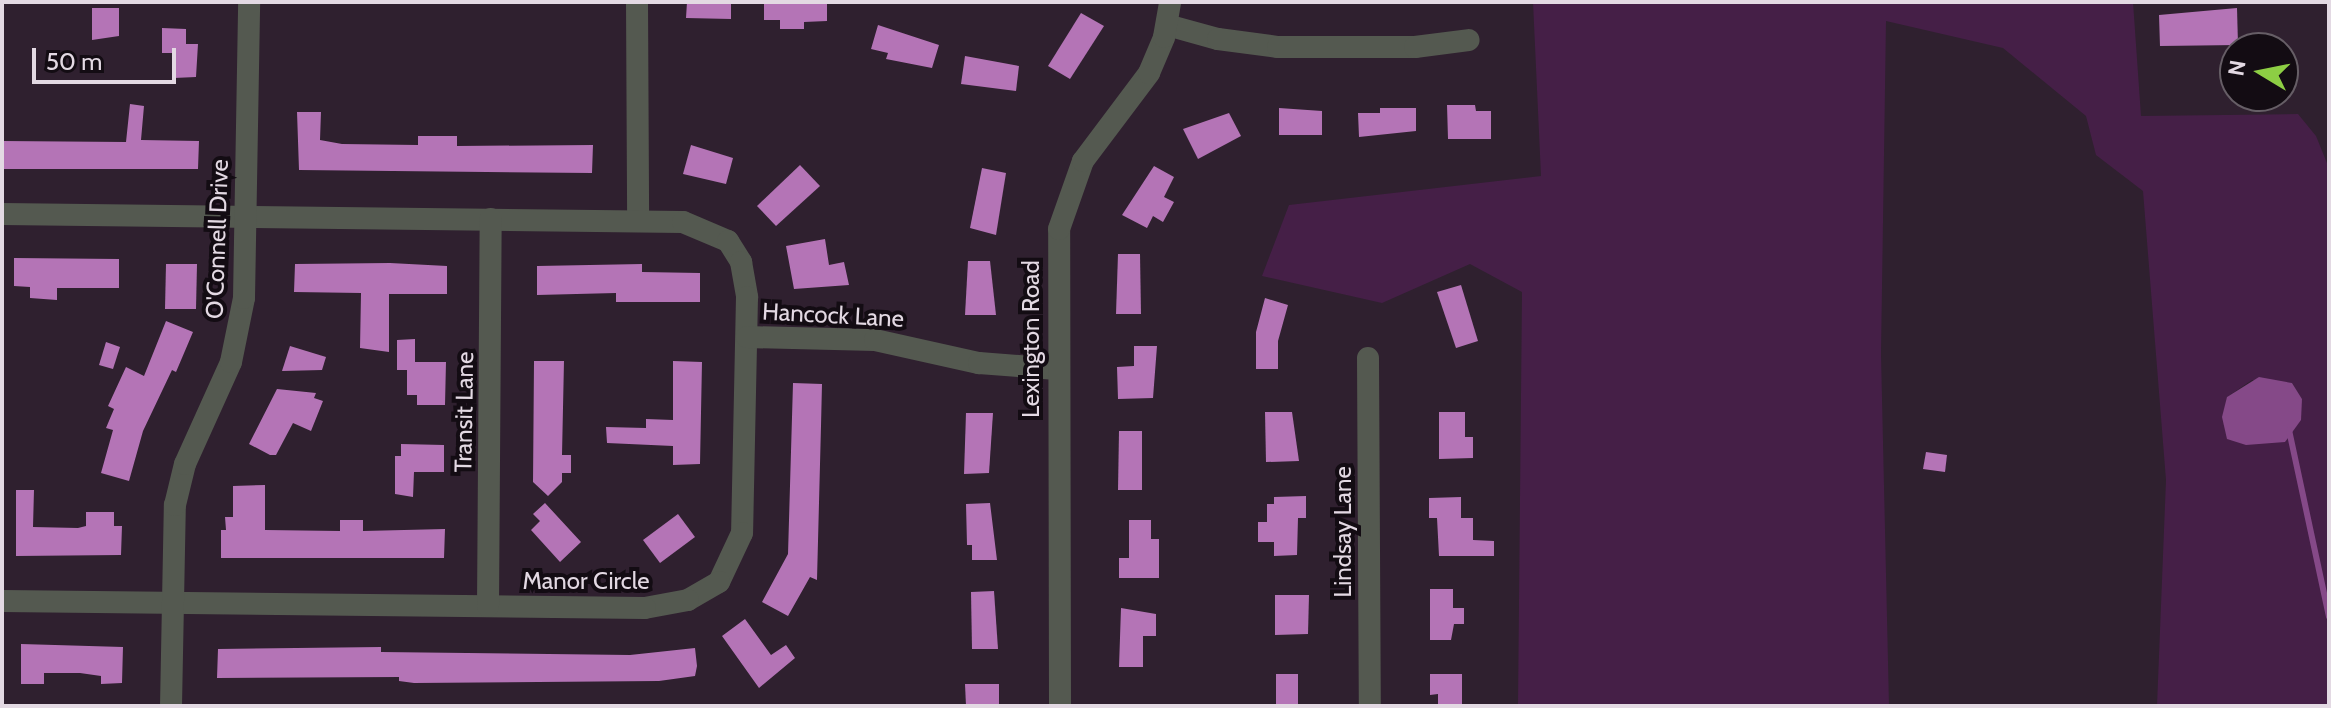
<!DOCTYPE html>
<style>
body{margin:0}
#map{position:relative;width:2331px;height:708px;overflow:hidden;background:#2f202f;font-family:Cabin,sans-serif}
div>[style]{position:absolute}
.green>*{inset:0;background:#451f47}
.water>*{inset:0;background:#854988}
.stream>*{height:6px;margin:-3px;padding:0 3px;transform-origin:3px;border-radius:3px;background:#854988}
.building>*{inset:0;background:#b474b6}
.minor>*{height:22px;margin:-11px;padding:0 11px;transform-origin:11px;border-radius:11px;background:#545950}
span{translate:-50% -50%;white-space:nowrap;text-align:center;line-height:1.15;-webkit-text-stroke:8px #130c13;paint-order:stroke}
.street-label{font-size:24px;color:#e3d9e3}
.frame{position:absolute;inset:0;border:4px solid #e3d9e3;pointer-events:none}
.north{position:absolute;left:2219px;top:32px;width:80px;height:80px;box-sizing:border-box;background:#130c13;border:2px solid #665e66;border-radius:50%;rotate:280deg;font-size:22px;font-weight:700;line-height:32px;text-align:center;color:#e3d9e3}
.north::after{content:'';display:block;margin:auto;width:28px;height:36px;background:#8dce44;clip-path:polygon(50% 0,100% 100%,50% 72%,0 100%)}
.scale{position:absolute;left:32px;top:48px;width:144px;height:36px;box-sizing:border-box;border:4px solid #e3d9e3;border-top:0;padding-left:10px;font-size:24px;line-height:28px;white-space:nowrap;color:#e3d9e3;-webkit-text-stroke:6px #130c13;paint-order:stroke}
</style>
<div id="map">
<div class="green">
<i style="clip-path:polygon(evenodd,1533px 2px,2133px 2px,2141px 116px,2298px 114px,2316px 136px,2329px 168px,2329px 706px,2157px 706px,2166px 480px,2143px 191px,2096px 155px,2086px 116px,2003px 48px,1886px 21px,1881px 354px,1889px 706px,1518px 706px,1522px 292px,1470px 264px,1382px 303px,1262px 276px,1289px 205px,1541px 176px,1533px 2px,2252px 380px,2292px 383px,2302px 399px,2285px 442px,2227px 397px,2252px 380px)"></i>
</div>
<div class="water">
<i style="clip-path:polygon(2259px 377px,2292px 383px,2302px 399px,2301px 420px,2285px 442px,2246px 445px,2227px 439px,2222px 417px,2227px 397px)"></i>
</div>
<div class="stream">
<i style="left:2289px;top:430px;width:191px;rotate:77.9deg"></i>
</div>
<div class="building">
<i style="clip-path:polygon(687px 2px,731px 2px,731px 19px,686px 18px)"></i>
<i style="clip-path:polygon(764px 2px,827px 2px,827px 21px,804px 22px,804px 29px,780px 29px,780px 20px,764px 20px)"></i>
<i style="clip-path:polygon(92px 8px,119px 8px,119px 36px,92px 40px)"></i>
<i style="clip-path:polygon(2237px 8px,2238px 45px,2160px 46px,2159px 15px)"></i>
<i style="clip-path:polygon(1081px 13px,1104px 26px,1070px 79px,1048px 66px)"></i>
<i style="clip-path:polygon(878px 25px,939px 45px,932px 68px,886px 59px,888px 53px,871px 49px)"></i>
<i style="clip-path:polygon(162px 28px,186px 29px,186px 44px,198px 44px,196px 77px,174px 78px,174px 53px,162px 53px)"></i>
<i style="clip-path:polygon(965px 56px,1019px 66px,1016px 91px,961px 84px)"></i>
<i style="clip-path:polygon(130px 104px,144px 106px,141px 140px,199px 141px,198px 169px,2px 169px,2px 141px,126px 142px)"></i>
<i style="clip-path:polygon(1447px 105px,1475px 105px,1476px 111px,1491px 111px,1491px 139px,1448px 139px)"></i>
<i style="clip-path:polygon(1279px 108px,1322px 111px,1322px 135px,1279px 135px)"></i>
<i style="clip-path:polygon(1380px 108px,1416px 108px,1416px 131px,1359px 137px,1358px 113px,1380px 113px)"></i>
<i style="clip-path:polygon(297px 112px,321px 112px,320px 140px,342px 144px,418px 145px,418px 136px,457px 136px,457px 146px,593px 145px,592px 173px,299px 170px)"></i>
<i style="clip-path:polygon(1229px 113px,1241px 136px,1198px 159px,1183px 129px)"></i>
<i style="clip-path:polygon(691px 145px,733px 158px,726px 184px,683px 174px)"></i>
<i style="clip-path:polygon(800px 165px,820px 186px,776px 226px,757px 206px)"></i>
<i style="clip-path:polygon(1154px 166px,1174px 177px,1164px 197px,1174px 202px,1163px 222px,1153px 216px,1147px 228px,1122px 215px)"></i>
<i style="clip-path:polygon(982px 168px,1006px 173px,996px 235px,970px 228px)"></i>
<i style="clip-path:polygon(825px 239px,829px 265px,844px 262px,849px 285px,794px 289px,786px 246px)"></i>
<i style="clip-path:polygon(1118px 254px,1140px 254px,1141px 314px,1116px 314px)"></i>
<i style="clip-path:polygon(14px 258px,119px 259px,119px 288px,57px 288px,57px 300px,30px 298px,30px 287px,14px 286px)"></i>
<i style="clip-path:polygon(968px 261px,990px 261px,996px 315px,965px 315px)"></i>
<i style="clip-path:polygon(390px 263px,447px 266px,447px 294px,389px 294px,389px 352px,360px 348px,361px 293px,294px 292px,295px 264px)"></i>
<i style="clip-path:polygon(166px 264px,197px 264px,196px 309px,165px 309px)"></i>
<i style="clip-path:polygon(642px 264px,642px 272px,700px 273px,700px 302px,616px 302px,616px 293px,537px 295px,537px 266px)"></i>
<i style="clip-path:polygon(1461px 285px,1478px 341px,1456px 348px,1437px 292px)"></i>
<i style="clip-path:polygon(1265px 298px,1288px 305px,1278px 341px,1278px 369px,1256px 369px,1256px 332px)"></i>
<i style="clip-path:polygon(166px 321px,193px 332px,176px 372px,172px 370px,143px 431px,129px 481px,101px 473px,113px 430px,106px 428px,114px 409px,108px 406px,126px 367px,144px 376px)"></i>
<i style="clip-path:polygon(415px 339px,415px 362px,446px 362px,445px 405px,417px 405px,417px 395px,407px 395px,407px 370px,397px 370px,397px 340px)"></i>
<i style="clip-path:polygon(106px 342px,120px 347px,113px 369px,99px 365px)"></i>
<i style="clip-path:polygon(290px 346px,326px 357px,322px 370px,282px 371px)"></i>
<i style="clip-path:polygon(1134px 346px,1157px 346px,1153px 398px,1118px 399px,1117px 367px,1134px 366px)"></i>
<i style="clip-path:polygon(534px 361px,564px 361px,562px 455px,571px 455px,571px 473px,562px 473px,562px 482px,548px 496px,533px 482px)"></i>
<i style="clip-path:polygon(673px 361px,702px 362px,700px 464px,673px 465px,673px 446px,607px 443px,606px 427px,646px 428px,646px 419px,673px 420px)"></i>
<i style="clip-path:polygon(793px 383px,822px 384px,821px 426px,817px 580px,810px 577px,788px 616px,762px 602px,788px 554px)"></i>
<i style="clip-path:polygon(277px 389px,316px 393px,314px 398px,323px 401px,311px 431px,293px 423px,276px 455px,270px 455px,249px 444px)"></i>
<i style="clip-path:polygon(1265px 412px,1292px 412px,1299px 461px,1266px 462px)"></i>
<i style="clip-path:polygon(1439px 412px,1465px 412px,1465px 437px,1473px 437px,1473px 458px,1439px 459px)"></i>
<i style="clip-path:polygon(966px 413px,993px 413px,989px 473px,964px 474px)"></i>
<i style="clip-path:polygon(1119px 431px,1142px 431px,1142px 490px,1118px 490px)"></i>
<i style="clip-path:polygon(401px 444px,444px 445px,444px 472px,414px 472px,413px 497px,395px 494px,395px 456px,401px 456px)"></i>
<i style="clip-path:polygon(1926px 452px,1947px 455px,1945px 472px,1923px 469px)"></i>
<i style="clip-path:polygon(265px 485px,265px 530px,340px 531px,340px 520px,363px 520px,363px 531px,445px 529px,444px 558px,221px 558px,221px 530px,226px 530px,225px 517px,233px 517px,233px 486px)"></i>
<i style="clip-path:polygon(16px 490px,34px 490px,33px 527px,78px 528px,86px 526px,86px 512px,114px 512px,114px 526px,122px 526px,121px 555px,16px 556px)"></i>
<i style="clip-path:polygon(1306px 496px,1306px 518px,1298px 518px,1297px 555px,1274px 556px,1274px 542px,1258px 542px,1258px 522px,1267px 522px,1267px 504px,1274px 504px,1274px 497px)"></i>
<i style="clip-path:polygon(1461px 497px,1461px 518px,1473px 518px,1473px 540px,1494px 541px,1494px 556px,1439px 556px,1437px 518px,1429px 518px,1429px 498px)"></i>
<i style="clip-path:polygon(545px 503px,581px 542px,560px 562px,531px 530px,540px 521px,533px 514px)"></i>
<i style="clip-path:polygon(990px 503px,997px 560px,972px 560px,972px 545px,967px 545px,966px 504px)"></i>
<i style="clip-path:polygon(678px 514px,695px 537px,660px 563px,643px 540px)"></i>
<i style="clip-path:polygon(1129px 520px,1151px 520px,1151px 539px,1159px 539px,1159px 578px,1119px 578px,1119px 558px,1129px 558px)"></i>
<i style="clip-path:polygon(1430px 589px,1453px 589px,1453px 608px,1464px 608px,1464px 624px,1454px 624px,1451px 640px,1430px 640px)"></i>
<i style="clip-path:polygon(994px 591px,998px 649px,972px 649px,971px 592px)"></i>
<i style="clip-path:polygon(1275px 595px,1309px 595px,1308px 634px,1275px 635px)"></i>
<i style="clip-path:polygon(1121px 608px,1156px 614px,1156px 636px,1143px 636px,1143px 667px,1119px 667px)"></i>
<i style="clip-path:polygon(745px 619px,771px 655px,786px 645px,795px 658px,759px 688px,722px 636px)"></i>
<i style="clip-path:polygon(21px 644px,123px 647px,122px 683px,101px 684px,101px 676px,80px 673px,44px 673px,44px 684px,21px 684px)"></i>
<i style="clip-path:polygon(381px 647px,381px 652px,630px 655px,695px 648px,697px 666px,695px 676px,659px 681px,414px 683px,399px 681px,399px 677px,217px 678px,218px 649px)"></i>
<i style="clip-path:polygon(1276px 674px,1298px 674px,1298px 706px,1276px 706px)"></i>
<i style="clip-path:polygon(1430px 674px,1462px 674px,1462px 706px,1438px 706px,1438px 694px,1430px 695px)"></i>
<i style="clip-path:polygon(965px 684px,999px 684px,999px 706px,966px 706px)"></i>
</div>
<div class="minor">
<i style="left:637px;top:2px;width:219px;rotate:89.7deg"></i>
<i style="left:1167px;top:25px;width:53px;rotate:15.4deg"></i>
<i style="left:1218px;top:39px;width:61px;rotate:7.6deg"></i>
<i style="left:1278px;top:47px;width:137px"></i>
<i style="left:1415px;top:47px;width:54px;rotate:-7.4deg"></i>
<i style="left:2px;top:214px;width:681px;rotate:0.67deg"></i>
<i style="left:683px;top:222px;width:49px;rotate:22.9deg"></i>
<i style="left:728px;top:241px;width:25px;rotate:58deg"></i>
<i style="left:741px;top:262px;width:36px;rotate:80deg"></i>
<i style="left:747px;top:297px;width:236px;rotate:91.2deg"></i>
<i style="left:742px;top:533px;width:54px;rotate:115.1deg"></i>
<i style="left:719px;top:582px;width:36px;rotate:150deg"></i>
<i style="left:688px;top:600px;width:44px;rotate:169.5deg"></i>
<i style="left:645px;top:608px;width:643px;rotate:-179.38deg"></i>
<i style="left:747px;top:337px;width:128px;rotate:1.3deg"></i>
<i style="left:875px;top:340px;width:107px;rotate:12.5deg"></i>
<i style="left:979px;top:363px;width:78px;rotate:4.4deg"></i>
<i style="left:1368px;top:358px;width:348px;rotate:89.7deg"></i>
<i style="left:488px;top:606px;width:387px;rotate:-89.6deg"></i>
<i style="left:171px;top:706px;width:201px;rotate:-88.9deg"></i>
<i style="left:175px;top:505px;width:42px;rotate:-76.3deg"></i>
<i style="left:185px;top:464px;width:112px;rotate:-65.7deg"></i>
<i style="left:231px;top:362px;width:65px;rotate:-78.5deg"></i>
<i style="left:244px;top:298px;width:296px;rotate:-89deg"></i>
<i style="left:1060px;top:706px;width:477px;rotate:-90.1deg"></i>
<i style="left:1059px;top:229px;width:72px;rotate:-70.6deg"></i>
<i style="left:1083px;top:161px;width:110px;rotate:-53.1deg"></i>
<i style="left:1149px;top:73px;width:39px;rotate:-67deg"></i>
<i style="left:1164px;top:37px;width:36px;rotate:-80deg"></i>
</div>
<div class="street-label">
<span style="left:217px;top:239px;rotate:-88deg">O'Connell Drive</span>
<span style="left:833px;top:315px;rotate:3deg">Hancock Lane</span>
<span style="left:1031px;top:339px;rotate:-90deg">Lexington Road</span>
<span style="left:464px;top:412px;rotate:-89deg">Transit Lane</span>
<span style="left:1343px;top:532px;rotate:-90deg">Lindsay Lane</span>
<span style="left:586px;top:581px">Manor Circle</span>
</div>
<div class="frame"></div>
<div class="north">N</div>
<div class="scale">50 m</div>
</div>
